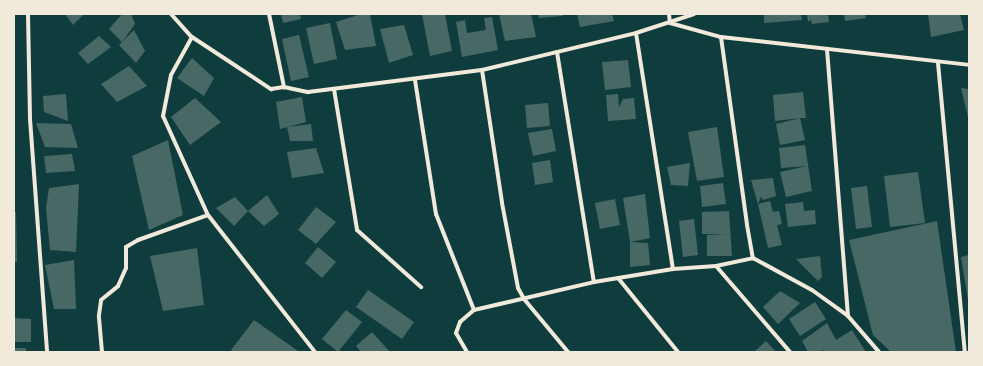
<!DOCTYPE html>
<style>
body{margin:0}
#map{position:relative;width:983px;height:366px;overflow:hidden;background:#0f3d3e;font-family:"IBM Plex Serif",serif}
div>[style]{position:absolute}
.building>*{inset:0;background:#486865}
.minor>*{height:4px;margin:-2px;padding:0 2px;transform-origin:2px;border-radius:2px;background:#f1e9da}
span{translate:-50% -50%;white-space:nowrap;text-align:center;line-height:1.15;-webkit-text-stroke:4px #f1e9da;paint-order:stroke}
.frame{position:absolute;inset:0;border:15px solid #f1e9da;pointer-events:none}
</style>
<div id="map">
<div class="building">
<i style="clip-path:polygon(65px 14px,84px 14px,73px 25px)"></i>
<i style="clip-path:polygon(122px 14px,131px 14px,135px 24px,122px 42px,109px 29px)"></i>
<i style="clip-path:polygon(281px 14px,300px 14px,301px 19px,283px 23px)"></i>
<i style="clip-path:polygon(361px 14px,370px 14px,376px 46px,345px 50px,336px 22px)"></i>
<i style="clip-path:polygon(422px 14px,445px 14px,452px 51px,430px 56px)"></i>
<i style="clip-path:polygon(499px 14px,531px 14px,536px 37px,505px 41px)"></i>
<i style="clip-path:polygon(538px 14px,562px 14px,563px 16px,539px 18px)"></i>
<i style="clip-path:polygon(577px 14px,612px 14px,614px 21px,580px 27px)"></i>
<i style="clip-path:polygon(764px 14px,801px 14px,802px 20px,764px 23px)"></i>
<i style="clip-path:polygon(807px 14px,828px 14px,829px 22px,812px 24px,811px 20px,808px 22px)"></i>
<i style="clip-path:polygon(844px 14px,865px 14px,866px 18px,845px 21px)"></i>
<i style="clip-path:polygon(928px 14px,960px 14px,964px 30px,931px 37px)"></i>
<i style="clip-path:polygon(492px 17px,498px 50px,462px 57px,456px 22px,465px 20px,467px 33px,486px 30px,484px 18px)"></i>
<i style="clip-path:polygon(330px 23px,337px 59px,314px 64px,306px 28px)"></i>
<i style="clip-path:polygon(404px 25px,413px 55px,389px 63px,380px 29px)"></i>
<i style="clip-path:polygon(134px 30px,145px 51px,136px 63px,119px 45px)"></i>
<i style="clip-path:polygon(299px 35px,309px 77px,291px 81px,282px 39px)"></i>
<i style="clip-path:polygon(99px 36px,111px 47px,88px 64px,78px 53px)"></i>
<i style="clip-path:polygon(192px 58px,214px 78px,204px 96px,177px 78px)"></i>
<i style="clip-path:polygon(628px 60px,631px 87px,605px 90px,602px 62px)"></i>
<i style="clip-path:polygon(129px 66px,147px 86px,117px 102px,101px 84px)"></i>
<i style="clip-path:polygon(961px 88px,969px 89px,969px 117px,968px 117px)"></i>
<i style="clip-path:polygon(803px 92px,806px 118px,800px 118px,805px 140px,780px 145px,776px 124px,800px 118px,775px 121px,773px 95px)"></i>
<i style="clip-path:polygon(66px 94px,68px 121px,44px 112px,43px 96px)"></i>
<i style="clip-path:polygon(618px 94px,619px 107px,623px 99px,634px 98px,636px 119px,608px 121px,606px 95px)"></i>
<i style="clip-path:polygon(302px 97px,306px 122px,280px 129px,276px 102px)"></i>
<i style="clip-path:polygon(195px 98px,221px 122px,190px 145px,171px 117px)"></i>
<i style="clip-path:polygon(548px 103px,550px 126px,527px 128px,525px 105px)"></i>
<i style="clip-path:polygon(36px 123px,71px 124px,78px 148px,45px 147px)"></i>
<i style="clip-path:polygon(311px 124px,313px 141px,290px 141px,287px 127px)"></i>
<i style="clip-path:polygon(717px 127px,724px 177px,697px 181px,688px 132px)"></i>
<i style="clip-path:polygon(552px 129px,556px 151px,533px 156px,528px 133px)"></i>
<i style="clip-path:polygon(168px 140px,183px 215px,149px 230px,132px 156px)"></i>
<i style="clip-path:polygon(805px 145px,812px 191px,786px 197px,780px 172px,807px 166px,781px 168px,779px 148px)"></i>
<i style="clip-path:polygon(316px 148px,324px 173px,292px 178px,287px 152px)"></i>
<i style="clip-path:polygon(72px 154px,75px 171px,46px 173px,44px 156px)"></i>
<i style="clip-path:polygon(550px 160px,553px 182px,535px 185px,532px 163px)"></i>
<i style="clip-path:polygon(690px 163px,688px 186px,671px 185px,667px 167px)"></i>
<i style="clip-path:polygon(918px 172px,925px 223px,890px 227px,884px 176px)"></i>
<i style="clip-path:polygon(773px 178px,776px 196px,763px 200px,761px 197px,758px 204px,751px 180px)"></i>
<i style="clip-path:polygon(723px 183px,726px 204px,702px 207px,700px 186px)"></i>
<i style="clip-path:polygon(79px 184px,76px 252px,50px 250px,46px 208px,49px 188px)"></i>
<i style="clip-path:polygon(867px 186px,872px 227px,856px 229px,851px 188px)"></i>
<i style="clip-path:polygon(645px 194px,650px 238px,630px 242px,623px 198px)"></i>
<i style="clip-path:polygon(267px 195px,279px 214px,264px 226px,248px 211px)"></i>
<i style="clip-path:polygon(235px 197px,248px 211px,234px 226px,216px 208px)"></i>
<i style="clip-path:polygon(615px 199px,620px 225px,600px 229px,595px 203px)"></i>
<i style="clip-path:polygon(770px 201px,773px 212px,779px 211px,782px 224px,777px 225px,782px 245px,768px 248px,758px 204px)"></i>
<i style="clip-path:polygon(803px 202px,804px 211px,815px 210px,816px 224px,788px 227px,785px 204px)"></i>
<i style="clip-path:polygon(316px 207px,336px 222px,316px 244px,298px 230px)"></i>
<i style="clip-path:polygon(729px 211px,732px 256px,707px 256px,707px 235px,726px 234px,702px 234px,702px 212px)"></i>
<i style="clip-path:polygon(14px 212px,16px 212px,17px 262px,14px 262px)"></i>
<i style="clip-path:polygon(694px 219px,698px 255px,683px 257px,679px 221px)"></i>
<i style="clip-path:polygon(937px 221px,956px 352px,891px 352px,873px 335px,849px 240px)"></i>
<i style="clip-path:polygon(630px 242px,648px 243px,650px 265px,630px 267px)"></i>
<i style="clip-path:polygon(318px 247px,336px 262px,322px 278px,305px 263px)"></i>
<i style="clip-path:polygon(197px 248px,204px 305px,163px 311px,150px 256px)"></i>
<i style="clip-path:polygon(969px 255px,969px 300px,968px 300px,961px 257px)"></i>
<i style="clip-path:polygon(820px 256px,822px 277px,818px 281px,796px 259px)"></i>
<i style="clip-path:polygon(74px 260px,76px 309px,54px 309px,45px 265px)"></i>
<i style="clip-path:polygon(368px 290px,414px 322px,402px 339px,356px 307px)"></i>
<i style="clip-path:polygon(780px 291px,800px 303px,778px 324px,763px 307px)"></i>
<i style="clip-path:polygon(815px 302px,826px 319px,800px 336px,789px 319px)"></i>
<i style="clip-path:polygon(346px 310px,362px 322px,338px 352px,322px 339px)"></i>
<i style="clip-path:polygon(14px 318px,31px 319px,31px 342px,14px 342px)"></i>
<i style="clip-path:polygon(254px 320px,298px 351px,233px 352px,231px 350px)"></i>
<i style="clip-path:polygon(827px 323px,836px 340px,852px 330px,866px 352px,825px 352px,822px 349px,823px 352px,808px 352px,802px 341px)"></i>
<i style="clip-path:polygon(372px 332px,390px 352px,361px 352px,356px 346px)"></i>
<i style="clip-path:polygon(766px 341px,776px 352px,754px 352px)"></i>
<i style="clip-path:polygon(14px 348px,26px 348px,26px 352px,14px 352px)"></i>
</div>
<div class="minor">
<i style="left:28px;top:14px;width:105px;rotate:88.9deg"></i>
<i style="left:30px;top:119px;width:234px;rotate:85.8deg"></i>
<i style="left:171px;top:14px;width:31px;rotate:48deg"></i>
<i style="left:192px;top:37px;width:95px;rotate:33.4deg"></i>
<i style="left:271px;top:89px;width:13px;rotate:-9deg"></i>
<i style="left:284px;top:87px;width:25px;rotate:12deg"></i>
<i style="left:308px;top:92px;width:175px;rotate:-7.2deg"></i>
<i style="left:482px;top:70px;width:158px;rotate:-13.5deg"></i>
<i style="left:636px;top:33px;width:61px;rotate:-18.1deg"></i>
<i style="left:269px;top:14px;width:75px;rotate:78.4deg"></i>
<i style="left:669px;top:14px;width:9px;rotate:84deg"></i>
<i style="left:670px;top:23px;width:53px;rotate:15.4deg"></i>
<i style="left:721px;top:37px;width:250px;rotate:6.4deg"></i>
<i style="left:636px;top:33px;width:239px;rotate:81.1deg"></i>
<i style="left:192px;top:37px;width:43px;rotate:118.9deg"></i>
<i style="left:171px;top:75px;width:42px;rotate:101deg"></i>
<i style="left:163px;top:116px;width:109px;rotate:65.6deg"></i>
<i style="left:208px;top:215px;width:174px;rotate:52deg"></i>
<i style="left:721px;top:37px;width:190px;rotate:82.1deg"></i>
<i style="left:747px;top:225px;width:34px;rotate:80deg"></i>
<i style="left:557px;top:52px;width:233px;rotate:80.9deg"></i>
<i style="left:938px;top:63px;width:290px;rotate:84.7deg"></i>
<i style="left:482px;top:70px;width:134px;rotate:81.4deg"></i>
<i style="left:502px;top:203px;width:86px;rotate:79.3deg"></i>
<i style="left:518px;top:288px;width:13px;rotate:61deg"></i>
<i style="left:524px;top:299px;width:69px;rotate:50.3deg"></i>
<i style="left:415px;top:80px;width:136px;rotate:81.1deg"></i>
<i style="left:436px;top:214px;width:103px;rotate:68.4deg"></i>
<i style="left:474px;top:310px;width:123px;rotate:-13.1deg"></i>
<i style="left:594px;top:282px;width:80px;rotate:-9.3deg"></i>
<i style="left:673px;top:269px;width:43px;rotate:-4deg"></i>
<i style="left:716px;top:266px;width:38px;rotate:-12deg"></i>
<i style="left:753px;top:258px;width:67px;rotate:28.5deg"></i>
<i style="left:812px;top:290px;width:44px;rotate:35.8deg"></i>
<i style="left:848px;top:316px;width:268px;rotate:-94.5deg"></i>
<i style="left:334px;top:89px;width:143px;rotate:80.7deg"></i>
<i style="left:357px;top:230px;width:86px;rotate:41.7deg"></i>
<i style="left:716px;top:266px;width:113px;rotate:49.3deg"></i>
<i style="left:618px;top:278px;width:95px;rotate:51deg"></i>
<i style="left:848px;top:316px;width:48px;rotate:49.3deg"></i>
<i style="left:102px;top:352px;width:37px;rotate:-95deg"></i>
<i style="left:99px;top:315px;width:15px;rotate:-82deg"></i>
<i style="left:101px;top:300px;width:22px;rotate:-39deg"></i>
<i style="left:118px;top:286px;width:20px;rotate:-66deg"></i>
<i style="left:126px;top:268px;width:21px;rotate:-90deg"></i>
<i style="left:126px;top:247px;width:14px;rotate:-30deg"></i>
<i style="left:138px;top:240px;width:74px;rotate:-19.7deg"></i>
<i style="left:467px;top:352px;width:22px;rotate:-120deg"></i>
<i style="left:456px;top:333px;width:12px;rotate:-70deg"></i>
<i style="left:460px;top:322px;width:18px;rotate:-41deg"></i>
</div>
<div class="frame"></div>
</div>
